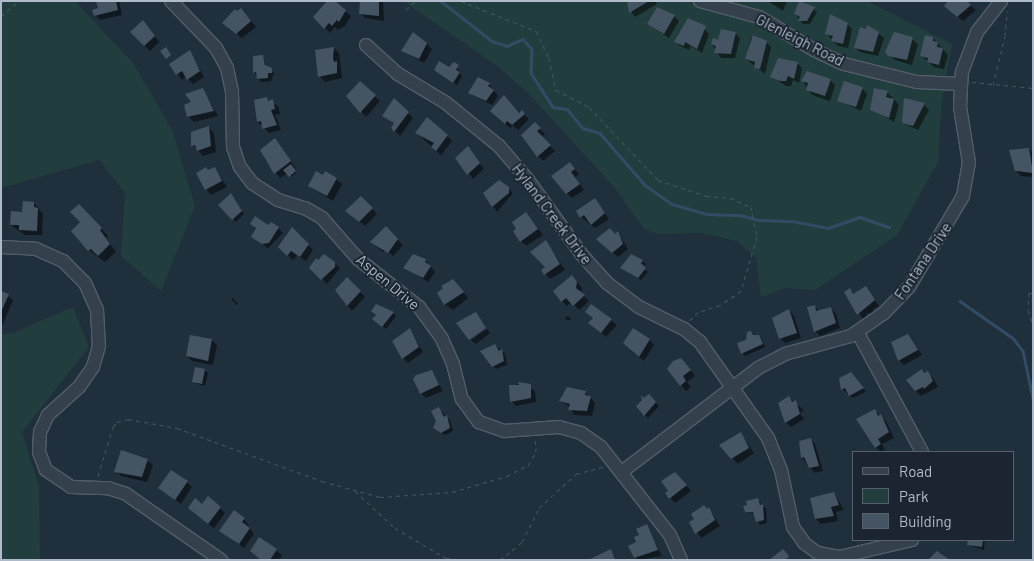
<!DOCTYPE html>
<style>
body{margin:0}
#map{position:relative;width:1034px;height:561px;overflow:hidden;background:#202f3c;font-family:Barlow,sans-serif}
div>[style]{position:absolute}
.green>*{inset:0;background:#223d3d}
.shadow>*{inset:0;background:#0007}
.stream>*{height:2.5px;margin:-1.25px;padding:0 1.25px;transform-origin:1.25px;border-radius:1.25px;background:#324c65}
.building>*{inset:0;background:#445463}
.path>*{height:1px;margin-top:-0.5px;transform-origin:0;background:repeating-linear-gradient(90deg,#40595a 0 4px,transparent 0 8px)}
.roads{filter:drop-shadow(1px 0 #525e6a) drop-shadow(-1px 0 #525e6a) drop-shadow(0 1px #525e6a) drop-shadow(0 -1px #525e6a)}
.minor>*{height:12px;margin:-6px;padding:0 6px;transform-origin:6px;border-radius:6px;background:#34404c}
span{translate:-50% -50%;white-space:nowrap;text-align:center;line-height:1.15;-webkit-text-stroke:4px #1a2531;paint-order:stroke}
.street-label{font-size:15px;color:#afbbc8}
.frame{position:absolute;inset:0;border:2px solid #afbbc8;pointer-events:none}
.legend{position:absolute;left:852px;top:451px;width:162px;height:90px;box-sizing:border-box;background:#1a2531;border:1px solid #56616d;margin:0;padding:6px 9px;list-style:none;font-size:15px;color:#afbbc8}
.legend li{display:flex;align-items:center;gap:10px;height:25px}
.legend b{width:25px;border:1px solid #56616d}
</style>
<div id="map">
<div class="green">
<i style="clip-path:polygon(1px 1px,75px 1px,133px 63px,172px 130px,195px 206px,161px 291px,121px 256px,125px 193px,99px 160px,1px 188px)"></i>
<i style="clip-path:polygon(403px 1px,867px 1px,952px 44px,942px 99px,938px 162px,897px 235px,815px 290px,785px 288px,761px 297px,756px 258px,737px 241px,701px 233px,658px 234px,644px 229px,615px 188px,529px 94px,496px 65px)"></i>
<i style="clip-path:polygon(73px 307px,89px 347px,22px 432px,39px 487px,40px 560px,1px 560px,1px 334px,13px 333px)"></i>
</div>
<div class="shadow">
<i style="clip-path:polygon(98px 1px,119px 1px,122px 15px,100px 20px,95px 15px,99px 9px)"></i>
<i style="clip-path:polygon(333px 1px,351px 16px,345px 26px,338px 30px,335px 27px,330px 33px,315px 17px)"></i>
<i style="clip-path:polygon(360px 1px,383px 1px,384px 21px,365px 18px,360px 13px)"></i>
<i style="clip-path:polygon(628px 1px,655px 1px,657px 4px,635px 17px,628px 7px,631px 5px)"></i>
<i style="clip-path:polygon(768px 1px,787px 1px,783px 11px)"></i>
<i style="clip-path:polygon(800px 1px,817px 12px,810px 24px,803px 24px,795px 14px)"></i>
<i style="clip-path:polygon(965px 1px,976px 10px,963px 21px,951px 11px)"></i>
<i style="clip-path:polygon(246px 15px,256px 27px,242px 38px,229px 28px)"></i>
<i style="clip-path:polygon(674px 16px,679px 21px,669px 38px,648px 24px)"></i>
<i style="clip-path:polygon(847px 24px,852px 29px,848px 48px,838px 46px,827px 34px)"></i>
<i style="clip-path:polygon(148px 27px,159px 42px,150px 51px,132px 32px)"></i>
<i style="clip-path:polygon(704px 29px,709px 34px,702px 53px,691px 46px,689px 50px,680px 46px,675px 41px)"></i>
<i style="clip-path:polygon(735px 33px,740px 38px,735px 58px,721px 58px,712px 44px)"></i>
<i style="clip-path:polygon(878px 33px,884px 38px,878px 56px,860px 52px,855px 47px)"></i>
<i style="clip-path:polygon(751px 38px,766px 42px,771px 47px,765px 74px,746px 59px)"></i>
<i style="clip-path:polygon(933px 38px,948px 55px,944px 69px,934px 67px,921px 55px)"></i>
<i style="clip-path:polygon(912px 39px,918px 44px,912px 65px,895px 60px,889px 55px)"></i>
<i style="clip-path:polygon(427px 44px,432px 49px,424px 63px,402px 51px)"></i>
<i style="clip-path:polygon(334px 48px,339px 53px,342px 78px,325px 82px,320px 77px,316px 51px)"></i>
<i style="clip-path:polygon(190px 52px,204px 77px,193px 84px,186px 76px,182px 80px,171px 64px)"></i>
<i style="clip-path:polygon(263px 56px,267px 68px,274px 73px,271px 81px,261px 82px,254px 72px)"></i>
<i style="clip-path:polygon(797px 63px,802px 68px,799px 83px,793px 80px,791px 86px,786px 86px,771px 76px)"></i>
<i style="clip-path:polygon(457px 67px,462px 76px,457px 85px,435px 70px)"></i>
<i style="clip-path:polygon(830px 80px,835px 85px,830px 101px,812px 95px,803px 81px)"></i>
<i style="clip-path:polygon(360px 83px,380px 101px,366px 117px,348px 96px)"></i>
<i style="clip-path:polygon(489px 84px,498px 96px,492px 105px,470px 94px)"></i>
<i style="clip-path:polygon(862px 88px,867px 94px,861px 111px,839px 100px)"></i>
<i style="clip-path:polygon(203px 90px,218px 116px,194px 122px,188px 116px,193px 103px)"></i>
<i style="clip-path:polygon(887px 92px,899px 105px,894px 122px,872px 109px)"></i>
<i style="clip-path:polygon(266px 99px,278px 106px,280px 114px,275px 115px,281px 130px,269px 133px,258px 122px,256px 101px)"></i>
<i style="clip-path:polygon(395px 100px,413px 118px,400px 136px,392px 128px,395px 124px,384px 116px)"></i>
<i style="clip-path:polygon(905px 100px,924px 105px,929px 110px,918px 130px,903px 123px)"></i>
<i style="clip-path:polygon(492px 111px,522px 112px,529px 119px,518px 130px,513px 125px,510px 128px)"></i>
<i style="clip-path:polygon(535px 124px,545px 134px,541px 137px,555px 151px,543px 161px,538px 156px)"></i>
<i style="clip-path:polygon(209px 128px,214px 133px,216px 152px,203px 156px,191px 142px)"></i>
<i style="clip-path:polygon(417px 133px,447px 136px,452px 141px,441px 155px)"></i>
<i style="clip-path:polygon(275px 139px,295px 167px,296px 173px,291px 177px,288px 173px,280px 178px,264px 158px)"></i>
<i style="clip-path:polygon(1029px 149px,1033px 153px,1033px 177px,1021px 176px,1016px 171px)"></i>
<i style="clip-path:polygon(472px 153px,484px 169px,473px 179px,457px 158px)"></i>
<i style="clip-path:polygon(570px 164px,579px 174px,575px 177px,584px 190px,572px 198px,567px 193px)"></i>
<i style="clip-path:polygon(214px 168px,227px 187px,211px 195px,206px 189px)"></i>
<i style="clip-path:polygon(336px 179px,342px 184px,333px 201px,309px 186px)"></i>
<i style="clip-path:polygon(508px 188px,513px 193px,497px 212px,485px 193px)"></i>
<i style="clip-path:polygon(361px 197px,377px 214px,365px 226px,347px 211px)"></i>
<i style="clip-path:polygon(234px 198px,244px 214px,236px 222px,220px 206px)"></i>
<i style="clip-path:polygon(595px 200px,609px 219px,595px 228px,581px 217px)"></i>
<i style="clip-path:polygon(34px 203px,43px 214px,42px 235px,25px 235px,11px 225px)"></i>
<i style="clip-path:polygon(79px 205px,108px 236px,106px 238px,116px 252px,105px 262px,89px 250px)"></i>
<i style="clip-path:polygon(526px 213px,543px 235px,526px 246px,521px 241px)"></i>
<i style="clip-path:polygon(251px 224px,278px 228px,283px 233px,268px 248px,252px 236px,257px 229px)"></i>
<i style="clip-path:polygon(386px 228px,403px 245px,393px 256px,386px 249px,383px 252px,372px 242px)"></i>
<i style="clip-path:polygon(292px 229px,313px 250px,306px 261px,297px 255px,293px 260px,280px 247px)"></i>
<i style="clip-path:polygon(618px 233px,628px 249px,618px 257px,603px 244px)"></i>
<i style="clip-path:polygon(546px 242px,565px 270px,550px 279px,543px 271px,547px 268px)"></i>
<i style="clip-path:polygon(414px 256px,426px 261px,435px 272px,428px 282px,405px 268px)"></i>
<i style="clip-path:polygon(631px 256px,646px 264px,643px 267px,648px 272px,641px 280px,621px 268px)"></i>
<i style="clip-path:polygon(335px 263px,340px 268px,327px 284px,311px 268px)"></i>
<i style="clip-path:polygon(347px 279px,365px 297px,352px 311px,343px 301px)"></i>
<i style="clip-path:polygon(577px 282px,582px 288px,581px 293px,589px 301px,579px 310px,571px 302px,567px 306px,562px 301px)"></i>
<i style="clip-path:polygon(458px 286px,468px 298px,453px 310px,443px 303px,445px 288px)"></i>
<i style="clip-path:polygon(866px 288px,879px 306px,873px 309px,874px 312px,866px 314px,867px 317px,863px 319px,845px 293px,850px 290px,854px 294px)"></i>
<i style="clip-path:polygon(1px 292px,13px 300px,3px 324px,1px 324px)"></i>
<i style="clip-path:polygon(233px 298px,238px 304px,237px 305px,231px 299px)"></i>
<i style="clip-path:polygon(592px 305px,617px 325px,606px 337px,595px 328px)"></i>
<i style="clip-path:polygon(815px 307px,820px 312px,831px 308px,836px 314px,840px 328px,820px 336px,815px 331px)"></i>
<i style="clip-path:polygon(789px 310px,794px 316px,801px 338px,785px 343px,780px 338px)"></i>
<i style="clip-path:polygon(393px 313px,396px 316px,386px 329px,377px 322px,377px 315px)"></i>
<i style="clip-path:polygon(568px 316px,571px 319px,568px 321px,565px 318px)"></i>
<i style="clip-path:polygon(487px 329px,490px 333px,476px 344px,471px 340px)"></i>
<i style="clip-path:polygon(410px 330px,423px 352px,408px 363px,403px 358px)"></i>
<i style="clip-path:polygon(751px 332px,762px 340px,765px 347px,745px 356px,742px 353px)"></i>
<i style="clip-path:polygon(908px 336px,922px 355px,904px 365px,899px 360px)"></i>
<i style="clip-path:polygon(211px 340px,217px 345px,213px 365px,192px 361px,187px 356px)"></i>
<i style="clip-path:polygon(649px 340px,654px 345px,644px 361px,630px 350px)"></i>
<i style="clip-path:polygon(495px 345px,505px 354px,507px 365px,496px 369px,493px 366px)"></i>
<i style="clip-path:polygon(686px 365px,695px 376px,687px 382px,691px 387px,686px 391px,668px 369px)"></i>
<i style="clip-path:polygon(205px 370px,208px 373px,205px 386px,197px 384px,194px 381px)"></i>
<i style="clip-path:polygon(922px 370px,933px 378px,938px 387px,921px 396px,908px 383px,909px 378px)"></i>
<i style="clip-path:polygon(431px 371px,443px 391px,426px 398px,421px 393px)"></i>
<i style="clip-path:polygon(854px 377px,866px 392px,853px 398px,842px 389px)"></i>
<i style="clip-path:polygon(523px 383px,535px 391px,536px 402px,516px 406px,511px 401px,510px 386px)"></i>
<i style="clip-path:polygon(585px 392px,595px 403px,592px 416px,574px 415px,570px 407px,560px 401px,562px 394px)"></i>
<i style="clip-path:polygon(789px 398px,804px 410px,800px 413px,804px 419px,791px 427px,786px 422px)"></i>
<i style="clip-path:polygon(652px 399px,659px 406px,648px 418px,637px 406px)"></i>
<i style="clip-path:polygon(439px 409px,450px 420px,453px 431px,445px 435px,435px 428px)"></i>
<i style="clip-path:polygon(875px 411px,886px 421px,894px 438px,882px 444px,885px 450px,881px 452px,876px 447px)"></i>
<i style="clip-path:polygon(741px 434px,754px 453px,738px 464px,732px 458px)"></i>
<i style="clip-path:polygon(810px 439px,815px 444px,823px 471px,815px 473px,802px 458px,800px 442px)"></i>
<i style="clip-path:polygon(147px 460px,153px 465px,147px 482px,121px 476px,116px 471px)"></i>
<i style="clip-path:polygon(680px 478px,691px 491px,675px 503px,670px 498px)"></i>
<i style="clip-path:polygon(187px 482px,192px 487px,181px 504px,160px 488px)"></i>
<i style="clip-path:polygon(834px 493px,844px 510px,836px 512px,838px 521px,821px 524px,816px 519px)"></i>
<i style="clip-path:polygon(757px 499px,766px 509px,767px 523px,760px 525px,755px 514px,746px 511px)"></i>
<i style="clip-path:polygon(202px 506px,220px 508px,225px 513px,214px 528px,194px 513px)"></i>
<i style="clip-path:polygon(709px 509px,720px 526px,701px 538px,691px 522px)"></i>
<i style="clip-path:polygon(244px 519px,254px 534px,244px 548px,221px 531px)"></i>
<i style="clip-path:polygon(646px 526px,662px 556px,638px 560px,635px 557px,638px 543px)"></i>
<i style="clip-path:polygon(260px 539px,282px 555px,279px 560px,262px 560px)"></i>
<i style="clip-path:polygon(985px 540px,984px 550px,968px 545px,969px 541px)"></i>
</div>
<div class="stream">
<i style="left:441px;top:1px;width:65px;rotate:38.1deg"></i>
<i style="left:492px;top:41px;width:16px;rotate:18deg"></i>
<i style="left:507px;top:46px;width:17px;rotate:-24deg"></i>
<i style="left:523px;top:39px;width:13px;rotate:48deg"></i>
<i style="left:532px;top:49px;width:24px;rotate:92deg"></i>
<i style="left:531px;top:73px;width:40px;rotate:57.1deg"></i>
<i style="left:553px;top:107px;width:14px;rotate:8deg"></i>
<i style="left:567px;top:109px;width:25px;rotate:50deg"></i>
<i style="left:583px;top:128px;width:18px;rotate:16deg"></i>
<i style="left:600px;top:133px;width:69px;rotate:49.1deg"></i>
<i style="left:645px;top:185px;width:33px;rotate:35deg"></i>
<i style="left:672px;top:204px;width:36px;rotate:16deg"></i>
<i style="left:707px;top:214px;width:33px;rotate:2deg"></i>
<i style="left:740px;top:215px;width:20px;rotate:15deg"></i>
<i style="left:759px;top:220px;width:33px;rotate:2deg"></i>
<i style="left:792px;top:221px;width:37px;rotate:11deg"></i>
<i style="left:828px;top:228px;width:34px;rotate:-19deg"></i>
<i style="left:860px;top:217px;width:31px;rotate:19deg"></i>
<i style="left:960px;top:301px;width:65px;rotate:34.9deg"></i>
<i style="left:1013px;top:338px;width:16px;rotate:52deg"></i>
<i style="left:1023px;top:351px;width:48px;rotate:78deg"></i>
</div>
<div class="building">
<i style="clip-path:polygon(96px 1px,116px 1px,118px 10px,94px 16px,92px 10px,98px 8px)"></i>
<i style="clip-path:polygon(327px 1px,335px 1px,346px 10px,339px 22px,337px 20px,332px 26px,329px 23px,324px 29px,313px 17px)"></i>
<i style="clip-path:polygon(360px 1px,379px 1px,379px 16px,359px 14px)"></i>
<i style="clip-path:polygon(627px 1px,649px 1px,629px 13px)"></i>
<i style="clip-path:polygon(799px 1px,815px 7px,807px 21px,798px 21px,800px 17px,794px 14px)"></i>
<i style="clip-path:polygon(948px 1px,967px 1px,971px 5px,957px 17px,944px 6px)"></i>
<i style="clip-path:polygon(657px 7px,675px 15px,664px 34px,647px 24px)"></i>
<i style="clip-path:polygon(241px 8px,251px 21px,236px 34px,222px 23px,235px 9px,237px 11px)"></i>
<i style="clip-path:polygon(830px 14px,848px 23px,843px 44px,831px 41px,833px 36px,825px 34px)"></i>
<i style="clip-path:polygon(688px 18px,706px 26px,697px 49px,685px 42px,684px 46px,674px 42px)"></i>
<i style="clip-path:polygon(143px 20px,155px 36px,144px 46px,130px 32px)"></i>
<i style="clip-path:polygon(867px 25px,879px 32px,873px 52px,854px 48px,860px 27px,866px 29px)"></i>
<i style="clip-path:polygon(721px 29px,736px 32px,731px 54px,714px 53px,716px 46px,711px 44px,713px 38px,718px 40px)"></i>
<i style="clip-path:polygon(413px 32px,427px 43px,419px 59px,401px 51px)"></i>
<i style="clip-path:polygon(894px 32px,913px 37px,907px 60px,888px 56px,885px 52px)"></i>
<i style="clip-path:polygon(753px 35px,767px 41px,760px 69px,754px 68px,755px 62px,745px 59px)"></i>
<i style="clip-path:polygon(925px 35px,933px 37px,933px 41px,938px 42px,937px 47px,943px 48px,939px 65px,927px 62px,928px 58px,920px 56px)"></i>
<i style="clip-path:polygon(166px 47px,171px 55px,166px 59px,160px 51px)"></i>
<i style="clip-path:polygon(334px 47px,333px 58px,334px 62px,337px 61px,337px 73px,318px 77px,315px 50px)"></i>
<i style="clip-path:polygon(190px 50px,200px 71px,187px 80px,182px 71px,176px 75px,169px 64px)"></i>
<i style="clip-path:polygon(263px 55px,265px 65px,272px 68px,272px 73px,268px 73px,268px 78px,257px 79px,256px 72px,253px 73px,253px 56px)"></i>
<i style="clip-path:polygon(778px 58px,798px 62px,794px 79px,788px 76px,786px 81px,780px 81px,770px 77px)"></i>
<i style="clip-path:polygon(439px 61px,449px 67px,454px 62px,459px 65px,456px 70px,460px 72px,453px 83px,434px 70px)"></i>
<i style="clip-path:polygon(807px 71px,831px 79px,825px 96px,806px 90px,808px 83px,801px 81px)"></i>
<i style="clip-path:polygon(478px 77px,490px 83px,488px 86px,494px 90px,486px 101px,468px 93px)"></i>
<i style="clip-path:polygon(360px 81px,376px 95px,360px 113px,346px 96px)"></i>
<i style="clip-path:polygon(844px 81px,863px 87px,856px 107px,837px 101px)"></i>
<i style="clip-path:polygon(203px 88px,214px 111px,187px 117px,184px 105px,191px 102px,185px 94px)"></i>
<i style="clip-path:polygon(874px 88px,888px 91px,886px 97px,894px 99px,889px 118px,870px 110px)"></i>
<i style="clip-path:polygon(504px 95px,519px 113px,522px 110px,525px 114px,512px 125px,507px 121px,505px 124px,490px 111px)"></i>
<i style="clip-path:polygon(267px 97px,268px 101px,273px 99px,275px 109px,271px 110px,277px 125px,262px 129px,261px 121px,257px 122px,254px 100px)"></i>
<i style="clip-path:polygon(394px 98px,409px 112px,394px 132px,391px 128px,394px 123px,382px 116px)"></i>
<i style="clip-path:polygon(904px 98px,925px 103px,913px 126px,902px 123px)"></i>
<i style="clip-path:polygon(427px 117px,448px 135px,436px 151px,431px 147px,434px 143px,415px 133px)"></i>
<i style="clip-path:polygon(535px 122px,541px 128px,537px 131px,551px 145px,537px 157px,521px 135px)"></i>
<i style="clip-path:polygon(209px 126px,211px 146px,197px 151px,195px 145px,191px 146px,191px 132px)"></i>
<i style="clip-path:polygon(275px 138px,291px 161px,274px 174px,260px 150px)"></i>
<i style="clip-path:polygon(468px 146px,480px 163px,467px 175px,455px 158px)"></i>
<i style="clip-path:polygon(1029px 148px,1033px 173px,1015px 171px,1009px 150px)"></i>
<i style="clip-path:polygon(570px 162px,575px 169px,571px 172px,580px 184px,566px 194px,551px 176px)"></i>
<i style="clip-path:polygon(291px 164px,296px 171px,289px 177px,283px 170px)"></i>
<i style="clip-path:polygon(206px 167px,208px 170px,215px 167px,222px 181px,205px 190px,196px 173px)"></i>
<i style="clip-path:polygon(316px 171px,323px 175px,325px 171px,337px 178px,327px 196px,308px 186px)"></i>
<i style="clip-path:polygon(499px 180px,509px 187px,509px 193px,492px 207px,483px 193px)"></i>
<i style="clip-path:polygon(231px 193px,242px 211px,232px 220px,218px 205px)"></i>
<i style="clip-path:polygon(361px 196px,373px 208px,359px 222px,345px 211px)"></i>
<i style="clip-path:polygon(595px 198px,605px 213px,591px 225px,584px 215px,580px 218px,576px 211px)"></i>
<i style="clip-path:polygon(23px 201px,34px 202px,34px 207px,38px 208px,37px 231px,19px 230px,19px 225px,10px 225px,11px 211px,22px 212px)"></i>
<i style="clip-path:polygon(79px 204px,102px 228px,100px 230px,110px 244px,98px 256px,91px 249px,88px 251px,71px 231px,80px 222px,70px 212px)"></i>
<i style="clip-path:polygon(526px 212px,538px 229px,520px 242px,513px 231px,516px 229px,512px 222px)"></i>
<i style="clip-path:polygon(255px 216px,268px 225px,271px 222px,279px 227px,269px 243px,262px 244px,251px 237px,256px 228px,250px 224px)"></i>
<i style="clip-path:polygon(386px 226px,398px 239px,388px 253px,370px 242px)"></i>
<i style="clip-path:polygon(292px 227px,309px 244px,300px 257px,291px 251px,287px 256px,278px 247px)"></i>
<i style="clip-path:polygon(610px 228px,615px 234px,618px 231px,623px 244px,612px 253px,596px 239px)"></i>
<i style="clip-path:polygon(546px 240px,560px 264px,544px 275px,541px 270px,545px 267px,530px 252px)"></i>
<i style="clip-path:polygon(324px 254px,335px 262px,335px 267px,321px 280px,309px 268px,316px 258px,318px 260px)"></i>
<i style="clip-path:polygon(413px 254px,426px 259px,425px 262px,431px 266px,423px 278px,403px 268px)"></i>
<i style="clip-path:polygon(631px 254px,643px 260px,641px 263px,646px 268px,638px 278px,620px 268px)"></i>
<i style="clip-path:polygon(572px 275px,577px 282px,576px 288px,585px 295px,573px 306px,566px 298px,561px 302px,553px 291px)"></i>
<i style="clip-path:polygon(347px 277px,361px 291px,347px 306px,335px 290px)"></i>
<i style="clip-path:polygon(453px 279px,464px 292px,444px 305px,437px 293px,443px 288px,441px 286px)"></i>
<i style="clip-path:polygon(866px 286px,875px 300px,857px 315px,844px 292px,850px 288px,853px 294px)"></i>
<i style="clip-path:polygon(1px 291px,9px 294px,1px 312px)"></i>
<i style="clip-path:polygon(376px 304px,394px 312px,382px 327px,372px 319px,376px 315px,371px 311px)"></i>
<i style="clip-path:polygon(591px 304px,612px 319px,601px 333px,588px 323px,593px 318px,585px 312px)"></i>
<i style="clip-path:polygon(815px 305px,816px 311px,831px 307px,836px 323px,814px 332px,807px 307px)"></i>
<i style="clip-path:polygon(789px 309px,797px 333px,779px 339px,772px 318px)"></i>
<i style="clip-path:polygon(476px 312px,486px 328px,469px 340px,456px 323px)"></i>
<i style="clip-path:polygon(410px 328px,419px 347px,402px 359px,392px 341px)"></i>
<i style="clip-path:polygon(633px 328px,650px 339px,639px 357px,623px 343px)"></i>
<i style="clip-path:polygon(751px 331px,753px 335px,759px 335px,763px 344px,741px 354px,737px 343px,746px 340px,747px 332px)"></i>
<i style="clip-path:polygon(908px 334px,918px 350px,898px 361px,891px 342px)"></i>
<i style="clip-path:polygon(190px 335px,212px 339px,208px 361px,186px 356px)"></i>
<i style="clip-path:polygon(495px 344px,499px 351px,502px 349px,504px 361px,492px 367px,480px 351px)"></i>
<i style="clip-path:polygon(681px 358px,691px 370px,683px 376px,686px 381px,680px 386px,667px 369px,673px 361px)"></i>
<i style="clip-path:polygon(195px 367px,205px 369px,202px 384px,192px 382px)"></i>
<i style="clip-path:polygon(922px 369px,924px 373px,928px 371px,933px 381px,924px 389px,923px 387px,915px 391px,906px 380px)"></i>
<i style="clip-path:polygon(432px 370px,439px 385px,420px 394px,413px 379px,416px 375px)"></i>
<i style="clip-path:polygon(851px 372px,864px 388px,849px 396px,845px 388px,841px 390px,839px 378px)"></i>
<i style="clip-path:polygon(518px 382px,531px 384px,531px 398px,510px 402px,509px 385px,519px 385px)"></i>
<i style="clip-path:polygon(567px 387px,586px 391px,585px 395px,591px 396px,587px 411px,568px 410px,570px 404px,559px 401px)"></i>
<i style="clip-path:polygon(649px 394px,656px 402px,644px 416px,636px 406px,642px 400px,641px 395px,644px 398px)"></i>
<i style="clip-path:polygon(789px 396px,792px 402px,796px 400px,800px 414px,785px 423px,778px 403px)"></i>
<i style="clip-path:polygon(439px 407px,444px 417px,447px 415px,450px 428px,441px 433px,433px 428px,436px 421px,431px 411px)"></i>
<i style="clip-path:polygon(875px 409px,878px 416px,881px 414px,889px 432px,878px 439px,881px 444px,875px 448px,856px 419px)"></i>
<i style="clip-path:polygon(741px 432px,749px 448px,731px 459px,719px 445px)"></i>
<i style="clip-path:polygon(811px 438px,819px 466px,809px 468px,804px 457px,801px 458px,799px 441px)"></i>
<i style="clip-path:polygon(121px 450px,148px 459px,142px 477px,114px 472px)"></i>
<i style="clip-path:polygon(171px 470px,188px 481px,175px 500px,158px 488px)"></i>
<i style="clip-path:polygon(675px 472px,687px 485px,669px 499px,665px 493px,668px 491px,661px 481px)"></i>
<i style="clip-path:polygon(834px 492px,839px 505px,831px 507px,834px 516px,815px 519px,810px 498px)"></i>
<i style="clip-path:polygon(208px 496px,221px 507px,208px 524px,188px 508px,195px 498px,202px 504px)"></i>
<i style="clip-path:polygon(758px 498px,760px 505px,763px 504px,764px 520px,756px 522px,753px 512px,745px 512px,743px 506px,747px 505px,746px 501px)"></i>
<i style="clip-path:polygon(704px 505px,707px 509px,709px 507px,715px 520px,695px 534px,689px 522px,694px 519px,691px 514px)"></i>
<i style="clip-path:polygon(234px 510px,245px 518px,242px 522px,250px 528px,239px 544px,219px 531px)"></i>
<i style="clip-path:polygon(647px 524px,658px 550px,634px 558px,628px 546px,636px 542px,634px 537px,639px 535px,636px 529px)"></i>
<i style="clip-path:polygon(259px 537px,277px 549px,270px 560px,261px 560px,250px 551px)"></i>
<i style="clip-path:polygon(968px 540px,983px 540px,982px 547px,967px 545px)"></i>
<i style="clip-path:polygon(611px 549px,615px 560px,588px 560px)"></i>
<i style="clip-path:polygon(783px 549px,789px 556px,786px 560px,769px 560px)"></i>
<i style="clip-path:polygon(937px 551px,950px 560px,928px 560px)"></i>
</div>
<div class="path">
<i style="left:461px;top:1px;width:81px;rotate:21.8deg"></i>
<i style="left:536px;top:31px;width:30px;rotate:64deg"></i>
<i style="left:549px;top:58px;width:33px;rotate:78deg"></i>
<i style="left:556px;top:90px;width:37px;rotate:27deg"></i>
<i style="left:589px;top:107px;width:100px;rotate:46.6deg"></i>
<i style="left:658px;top:180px;width:51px;rotate:18.4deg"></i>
<i style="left:706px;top:196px;width:24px;rotate:5deg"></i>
<i style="left:730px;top:198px;width:23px;rotate:23deg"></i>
<i style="left:751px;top:207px;width:31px;rotate:79deg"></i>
<i style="left:757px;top:237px;width:56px;rotate:106.5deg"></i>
<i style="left:741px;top:291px;width:25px;rotate:146deg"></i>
<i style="left:720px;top:305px;width:23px;rotate:162deg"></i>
<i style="left:698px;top:312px;width:13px;rotate:135deg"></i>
<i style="left:406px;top:10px;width:13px;rotate:-45deg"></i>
<i style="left:1px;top:16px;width:23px;rotate:-40deg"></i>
<i style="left:972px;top:82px;width:61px;rotate:5.6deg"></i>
<i style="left:993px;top:85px;width:50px;rotate:-76.2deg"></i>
<i style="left:1005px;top:36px;width:25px;rotate:-85deg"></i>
<i style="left:1033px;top:293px;width:4px;rotate:180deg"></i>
<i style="left:1029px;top:293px;width:17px;rotate:93deg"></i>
<i style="left:1028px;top:310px;width:16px;rotate:72deg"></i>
<i style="left:98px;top:476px;width:51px;rotate:-73deg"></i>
<i style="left:113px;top:427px;width:6px;rotate:-51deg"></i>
<i style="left:117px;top:422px;width:11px;rotate:-15deg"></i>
<i style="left:128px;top:419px;width:50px;rotate:10.4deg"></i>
<i style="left:177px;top:428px;width:154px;rotate:20.1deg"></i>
<i style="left:322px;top:481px;width:60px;rotate:15.4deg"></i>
<i style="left:380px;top:497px;width:72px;rotate:-4deg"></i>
<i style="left:452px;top:492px;width:57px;rotate:-16.2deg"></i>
<i style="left:507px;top:476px;width:24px;rotate:-28deg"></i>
<i style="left:528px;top:465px;width:15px;rotate:-58deg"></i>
<i style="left:536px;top:452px;width:13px;rotate:-94deg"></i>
<i style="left:355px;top:491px;width:54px;rotate:42.8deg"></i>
<i style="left:395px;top:528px;width:59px;rotate:30.5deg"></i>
<i style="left:446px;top:558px;width:21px;rotate:5deg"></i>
<i style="left:500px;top:560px;width:28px;rotate:-39deg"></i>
<i style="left:522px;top:542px;width:38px;rotate:-63deg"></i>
<i style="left:539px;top:508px;width:50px;rotate:-42.6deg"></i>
<i style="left:576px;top:474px;width:28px;rotate:-15deg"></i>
</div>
<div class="roads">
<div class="minor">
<i style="left:171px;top:1px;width:65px;rotate:46.2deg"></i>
<i style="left:216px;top:48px;width:23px;rotate:61deg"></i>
<i style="left:227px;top:68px;width:24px;rotate:78deg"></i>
<i style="left:232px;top:91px;width:56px;rotate:89deg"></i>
<i style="left:233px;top:147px;width:21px;rotate:71deg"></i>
<i style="left:240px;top:167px;width:20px;rotate:53deg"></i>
<i style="left:252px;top:183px;width:31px;rotate:33deg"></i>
<i style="left:278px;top:200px;width:28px;rotate:17deg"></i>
<i style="left:305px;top:208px;width:20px;rotate:30deg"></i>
<i style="left:322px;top:218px;width:55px;rotate:48.7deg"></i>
<i style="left:358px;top:259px;width:78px;rotate:38.2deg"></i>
<i style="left:419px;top:307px;width:39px;rotate:54deg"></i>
<i style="left:442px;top:339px;width:27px;rotate:66deg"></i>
<i style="left:453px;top:364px;width:36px;rotate:76deg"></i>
<i style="left:462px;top:399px;width:29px;rotate:54deg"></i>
<i style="left:479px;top:422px;width:27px;rotate:20deg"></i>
<i style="left:504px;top:431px;width:55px;rotate:-4.2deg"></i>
<i style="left:559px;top:427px;width:23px;rotate:15deg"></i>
<i style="left:581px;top:433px;width:24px;rotate:35deg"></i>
<i style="left:601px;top:447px;width:112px;rotate:51.9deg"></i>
<i style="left:670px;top:535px;width:27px;rotate:66deg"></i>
<i style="left:700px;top:1px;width:61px;rotate:15.2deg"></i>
<i style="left:759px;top:17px;width:64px;rotate:31deg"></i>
<i style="left:814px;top:50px;width:33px;rotate:25deg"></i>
<i style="left:844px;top:64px;width:75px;rotate:13.9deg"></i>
<i style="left:917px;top:82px;width:43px;rotate:2.7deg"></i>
<i style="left:366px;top:45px;width:43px;rotate:42.2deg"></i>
<i style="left:398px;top:74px;width:56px;rotate:31.1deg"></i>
<i style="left:446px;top:103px;width:68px;rotate:39.1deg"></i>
<i style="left:499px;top:146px;width:45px;rotate:49.5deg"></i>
<i style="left:528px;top:180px;width:92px;rotate:54.2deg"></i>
<i style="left:582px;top:255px;width:38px;rotate:48deg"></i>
<i style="left:607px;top:283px;width:40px;rotate:37deg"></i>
<i style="left:639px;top:307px;width:50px;rotate:26.1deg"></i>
<i style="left:684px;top:329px;width:21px;rotate:39deg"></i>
<i style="left:700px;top:342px;width:118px;rotate:54.7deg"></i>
<i style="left:768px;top:438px;width:35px;rotate:68deg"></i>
<i style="left:781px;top:470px;width:58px;rotate:78.1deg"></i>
<i style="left:793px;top:527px;width:19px;rotate:55deg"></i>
<i style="left:804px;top:543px;width:17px;rotate:36deg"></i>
<i style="left:818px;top:553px;width:21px;rotate:11deg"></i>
<i style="left:839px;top:557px;width:75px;rotate:-13.1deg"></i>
<i style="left:1px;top:247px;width:35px;rotate:3deg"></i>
<i style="left:36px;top:249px;width:30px;rotate:24deg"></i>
<i style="left:63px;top:261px;width:31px;rotate:45deg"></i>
<i style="left:85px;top:283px;width:30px;rotate:66deg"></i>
<i style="left:97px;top:310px;width:36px;rotate:87deg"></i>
<i style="left:99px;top:346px;width:22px;rotate:106deg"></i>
<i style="left:93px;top:367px;width:24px;rotate:125deg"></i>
<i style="left:79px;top:387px;width:42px;rotate:137.9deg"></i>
<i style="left:48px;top:415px;width:19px;rotate:115deg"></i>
<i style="left:40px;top:432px;width:20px;rotate:93deg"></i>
<i style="left:39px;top:452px;width:19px;rotate:69deg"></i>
<i style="left:46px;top:470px;width:30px;rotate:34deg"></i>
<i style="left:71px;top:487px;width:37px;rotate:2deg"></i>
<i style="left:108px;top:488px;width:19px;rotate:18deg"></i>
<i style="left:126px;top:494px;width:116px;rotate:34.8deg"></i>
<i style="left:858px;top:333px;width:135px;rotate:61.7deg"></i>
<i style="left:623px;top:471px;width:170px;rotate:-37.3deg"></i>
<i style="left:758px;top:368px;width:30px;rotate:-27deg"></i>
<i style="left:785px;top:354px;width:68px;rotate:-15.3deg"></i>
<i style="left:851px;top:336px;width:39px;rotate:-35deg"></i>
<i style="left:883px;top:314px;width:37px;rotate:-46deg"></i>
<i style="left:909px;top:287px;width:106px;rotate:-59.3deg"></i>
<i style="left:963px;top:196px;width:34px;rotate:-80deg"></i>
<i style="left:969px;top:163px;width:57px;rotate:-99.1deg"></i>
<i style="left:960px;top:107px;width:35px;rotate:-87deg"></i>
<i style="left:962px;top:72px;width:43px;rotate:-69.4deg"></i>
<i style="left:977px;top:32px;width:39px;rotate:-52deg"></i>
</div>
</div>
<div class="street-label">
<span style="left:800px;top:40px;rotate:27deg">Glenleigh Road</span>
<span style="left:552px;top:214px;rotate:53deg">Hyland Creek Drive</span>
<span style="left:923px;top:261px;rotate:-56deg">Fontana Drive</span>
<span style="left:388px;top:282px;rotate:40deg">Aspen Drive</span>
</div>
<div class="frame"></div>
<ul class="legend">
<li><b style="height:6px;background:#34404c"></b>Road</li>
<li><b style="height:14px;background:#223d3d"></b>Park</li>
<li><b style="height:14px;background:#445463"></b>Building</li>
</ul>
</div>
